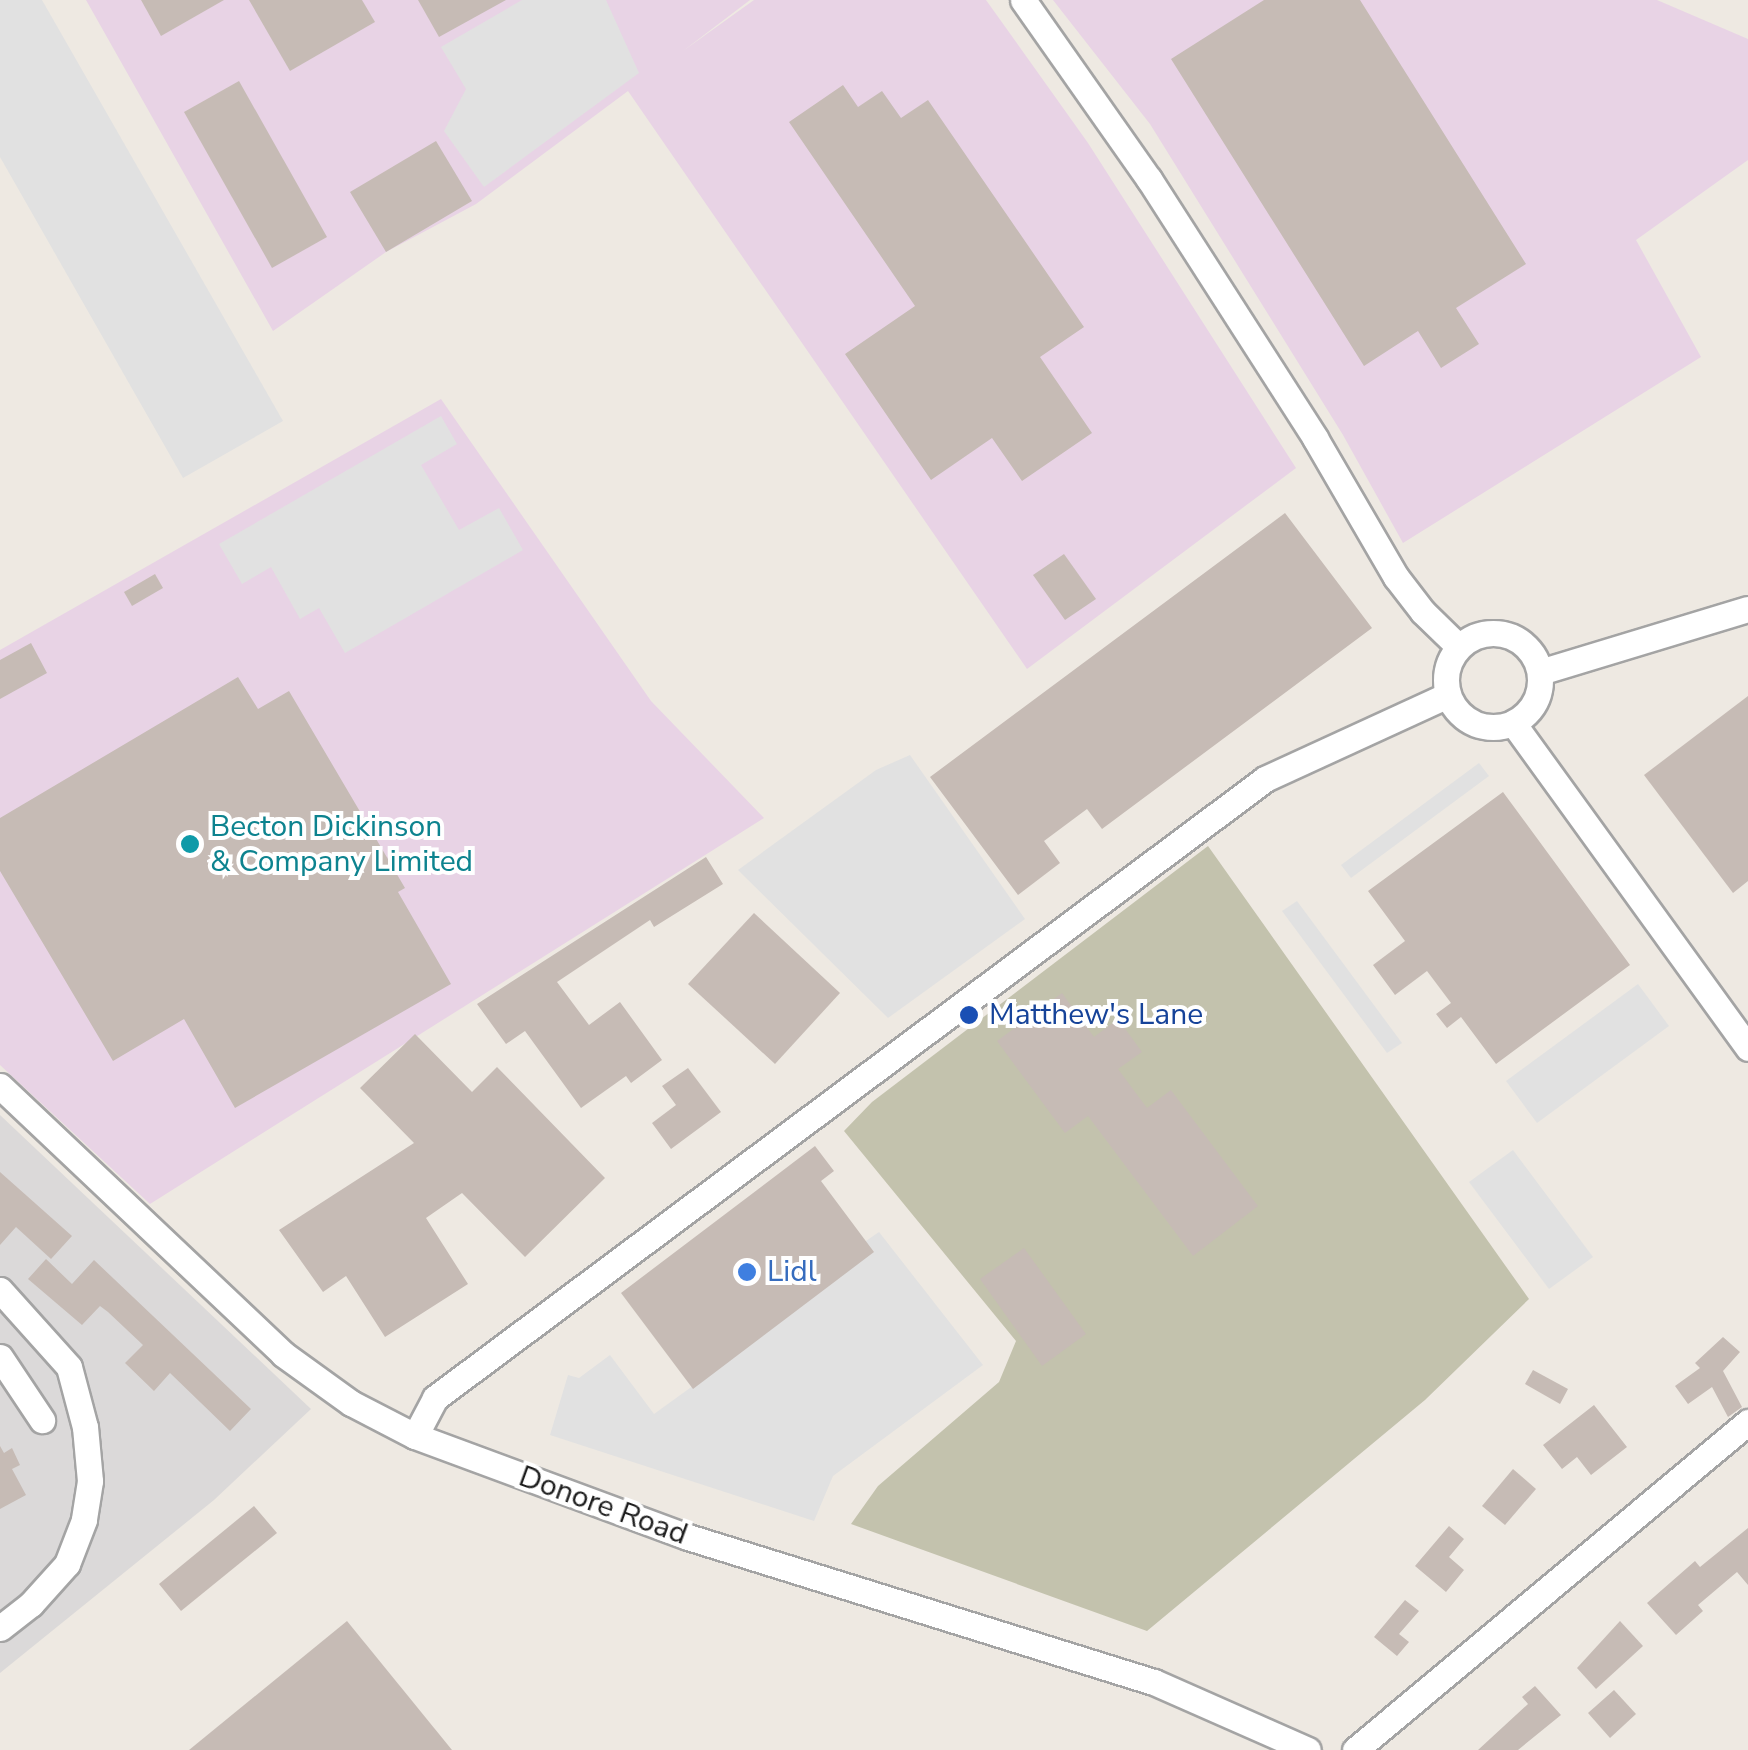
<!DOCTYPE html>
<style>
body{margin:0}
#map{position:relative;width:1748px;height:1750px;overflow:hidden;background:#eee9e2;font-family:"Nunito Sans",sans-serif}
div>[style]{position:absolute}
.residential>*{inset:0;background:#dbd9d9}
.industrial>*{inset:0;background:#e8d3e5}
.construction>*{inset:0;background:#c3c2ad}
.parking>*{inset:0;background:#e1e1e1}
.building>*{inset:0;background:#c6bbb5}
.roads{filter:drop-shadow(2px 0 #a4a4a4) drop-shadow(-2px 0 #a4a4a4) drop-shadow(0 2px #a4a4a4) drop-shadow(0 -2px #a4a4a4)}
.minor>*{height:25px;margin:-12.5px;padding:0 12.5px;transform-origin:12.5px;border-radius:12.5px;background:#fff}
.minor>.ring{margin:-12.5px;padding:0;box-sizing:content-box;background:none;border:25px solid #fff;border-radius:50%}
.dots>*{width:28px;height:28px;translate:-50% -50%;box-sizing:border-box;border:5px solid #fff;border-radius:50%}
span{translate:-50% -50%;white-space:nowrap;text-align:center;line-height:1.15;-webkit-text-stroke:8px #fff;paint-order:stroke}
.culture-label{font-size:30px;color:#0d838f}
.left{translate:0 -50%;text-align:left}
.transit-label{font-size:30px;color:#164399}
.shop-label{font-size:30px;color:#366cbe}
.street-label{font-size:30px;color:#1d1d1d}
</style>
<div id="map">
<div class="residential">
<i style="clip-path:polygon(0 1115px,311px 1409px,214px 1500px,0 1673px)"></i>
</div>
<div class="industrial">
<i style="clip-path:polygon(86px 0,750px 0,683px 51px,754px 0,986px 0,1088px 143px,1296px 468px,1027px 669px,628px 91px,476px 204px,386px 252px,273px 331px)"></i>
<i style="clip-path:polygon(1053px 0,1657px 0,1748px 39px,1748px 160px,1636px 240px,1701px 357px,1403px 543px,1343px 435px,1150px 124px)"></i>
<i style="clip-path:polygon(441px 399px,651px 701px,764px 818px,150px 1204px,0 1065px,0 650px)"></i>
</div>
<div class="construction">
<i style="clip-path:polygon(1208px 846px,1529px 1299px,1425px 1400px,1147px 1631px,851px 1524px,878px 1486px,999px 1382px,1016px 1341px,844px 1131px,872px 1102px)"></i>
</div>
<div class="parking">
<i style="clip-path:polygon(0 0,42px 0,283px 421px,183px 478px,0 157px)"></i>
<i style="clip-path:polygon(522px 0,606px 0,639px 73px,484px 187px,444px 131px,466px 89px,441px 47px)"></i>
<i style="clip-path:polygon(441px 416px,457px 444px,421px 465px,459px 530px,499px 508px,523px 550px,345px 653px,319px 608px,300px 619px,271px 567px,242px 584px,219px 544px)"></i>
<i style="clip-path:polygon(910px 755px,1025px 919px,888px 1018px,738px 870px,876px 770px)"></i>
<i style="clip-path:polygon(1479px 763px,1489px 776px,1351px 878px,1341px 865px)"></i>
<i style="clip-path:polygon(1297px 901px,1402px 1043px,1387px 1053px,1282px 911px)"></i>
<i style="clip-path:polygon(1638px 984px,1669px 1026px,1537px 1123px,1506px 1081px)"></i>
<i style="clip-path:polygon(1513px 1150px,1593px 1257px,1549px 1289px,1469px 1182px)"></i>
<i style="clip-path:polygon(879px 1232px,983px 1365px,833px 1476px,814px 1521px,550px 1435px,568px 1375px,579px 1378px,610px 1355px,654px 1414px,755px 1341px,812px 1278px)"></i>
</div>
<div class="building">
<i style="clip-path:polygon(141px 0,224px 0,161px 36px)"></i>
<i style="clip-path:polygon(249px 0,362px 0,375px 22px,290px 71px)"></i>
<i style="clip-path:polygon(418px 0,506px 0,439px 37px)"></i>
<i style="clip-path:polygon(1264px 0,1360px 0,1526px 264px,1456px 308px,1479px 344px,1441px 368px,1418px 331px,1364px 366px,1171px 59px)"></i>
<i style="clip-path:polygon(239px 81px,327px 237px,272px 268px,184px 112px)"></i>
<i style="clip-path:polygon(843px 85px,858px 107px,882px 91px,901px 118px,928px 100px,1084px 327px,1040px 357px,1092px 433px,1022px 481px,992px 438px,931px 480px,845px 354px,915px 306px,789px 122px)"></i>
<i style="clip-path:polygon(436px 141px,472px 201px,386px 252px,350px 192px)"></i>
<i style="clip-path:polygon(1285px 513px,1372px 628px,1102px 829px,1087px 809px,1044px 841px,1060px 863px,1018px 895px,930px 777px)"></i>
<i style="clip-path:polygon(1064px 554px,1096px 599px,1065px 620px,1033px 575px)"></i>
<i style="clip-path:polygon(155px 574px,163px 588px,132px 606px,124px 592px)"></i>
<i style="clip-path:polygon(31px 643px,47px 673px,0 699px,0 660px)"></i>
<i style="clip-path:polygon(238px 677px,258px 709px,289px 691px,405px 888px,398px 892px,451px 984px,235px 1108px,184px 1019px,113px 1061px,0 871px,0 818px)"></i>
<i style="clip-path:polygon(1748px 696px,1748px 881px,1733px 893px,1644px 775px)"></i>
<i style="clip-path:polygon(1503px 792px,1630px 965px,1496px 1064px,1461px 1017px,1447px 1028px,1436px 1014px,1451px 1003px,1427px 971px,1395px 995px,1373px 965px,1405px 941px,1368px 891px)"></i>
<i style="clip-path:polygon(706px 857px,723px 884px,654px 927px,650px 920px,557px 982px,589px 1025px,620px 1002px,662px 1060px,631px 1083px,626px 1076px,581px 1108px,525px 1031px,506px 1044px,477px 1004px)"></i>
<i style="clip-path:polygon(754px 913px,840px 993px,775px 1064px,688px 984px)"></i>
<i style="clip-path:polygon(1062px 993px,1094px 1037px,1118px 1019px,1142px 1052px,1118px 1069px,1147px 1108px,1171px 1090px,1258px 1206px,1193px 1256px,1088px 1116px,1065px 1133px,997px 1041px)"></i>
<i style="clip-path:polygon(415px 1034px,472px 1092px,497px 1067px,605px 1178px,525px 1257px,462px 1193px,426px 1218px,468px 1284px,385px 1337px,346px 1276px,323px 1292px,279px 1230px,414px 1143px,360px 1088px)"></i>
<i style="clip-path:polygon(688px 1068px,721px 1112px,671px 1149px,652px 1123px,676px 1105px,662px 1086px)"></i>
<i style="clip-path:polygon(815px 1146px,834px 1171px,821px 1181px,874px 1252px,693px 1389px,621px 1293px)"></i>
<i style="clip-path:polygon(0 1172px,72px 1236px,51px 1259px,16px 1227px,0 1245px)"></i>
<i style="clip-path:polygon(1024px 1248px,1086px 1334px,1042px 1366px,980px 1279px)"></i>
<i style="clip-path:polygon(46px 1259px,72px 1284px,94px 1260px,251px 1409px,230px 1431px,170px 1373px,154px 1391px,125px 1363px,143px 1345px,108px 1312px,100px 1306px,82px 1325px,28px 1279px)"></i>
<i style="clip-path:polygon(1723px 1337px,1740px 1352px,1723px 1371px,1742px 1407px,1728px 1417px,1712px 1387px,1688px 1404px,1675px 1386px,1700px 1368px,1695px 1363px)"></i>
<i style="clip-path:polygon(1533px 1370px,1568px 1389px,1560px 1404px,1525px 1384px)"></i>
<i style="clip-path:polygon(1594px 1405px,1627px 1447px,1591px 1475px,1577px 1457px,1562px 1469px,1543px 1445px)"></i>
<i style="clip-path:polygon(0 1446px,4px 1453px,12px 1448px,20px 1465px,12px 1469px,26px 1495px,0 1509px)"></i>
<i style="clip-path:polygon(1513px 1469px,1536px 1489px,1505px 1525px,1482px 1506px)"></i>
<i style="clip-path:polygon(254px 1506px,277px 1533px,181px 1611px,159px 1584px)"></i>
<i style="clip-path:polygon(1449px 1526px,1464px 1539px,1449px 1557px,1464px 1570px,1446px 1592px,1415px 1566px)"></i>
<i style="clip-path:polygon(1748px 1528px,1748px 1585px,1737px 1572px,1698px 1605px,1703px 1611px,1676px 1635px,1647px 1603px,1695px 1561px,1700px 1567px)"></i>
<i style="clip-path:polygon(1405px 1600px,1419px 1611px,1399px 1634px,1409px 1642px,1397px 1656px,1374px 1637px)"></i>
<i style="clip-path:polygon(347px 1621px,452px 1750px,189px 1750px)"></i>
<i style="clip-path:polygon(1620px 1621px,1643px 1646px,1596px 1689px,1577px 1668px)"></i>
<i style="clip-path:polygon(1535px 1686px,1561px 1715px,1518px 1750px,1478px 1750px,1528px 1704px,1522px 1697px)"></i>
<i style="clip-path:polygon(1614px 1690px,1636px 1714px,1610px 1738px,1588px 1713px)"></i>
</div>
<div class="roads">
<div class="minor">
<i style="left:1023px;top:0;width:219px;rotate:54.9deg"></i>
<i style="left:1149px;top:179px;width:308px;rotate:57.3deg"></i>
<i style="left:1315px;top:438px;width:161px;rotate:59.8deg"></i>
<i style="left:1396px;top:577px;width:44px;rotate:52.4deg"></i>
<i style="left:1423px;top:612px;width:49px;rotate:44.2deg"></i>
<i class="ring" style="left:1446px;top:633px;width:69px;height:69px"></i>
<i style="left:1540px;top:672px;width:217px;rotate:-16.9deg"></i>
<i style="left:1513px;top:723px;width:401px;rotate:54.1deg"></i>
<i style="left:0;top:1086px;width:390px;rotate:43.4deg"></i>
<i style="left:283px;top:1354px;width:84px;rotate:35.8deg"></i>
<i style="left:351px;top:1403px;width:72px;rotate:27.3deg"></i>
<i style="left:415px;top:1436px;width:291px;rotate:20.3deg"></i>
<i style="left:688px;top:1537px;width:488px;rotate:17.3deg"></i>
<i style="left:1154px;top:1682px;width:168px;rotate:23.8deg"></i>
<i style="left:0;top:1290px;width:103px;rotate:48.1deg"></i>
<i style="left:69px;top:1367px;width:62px;rotate:75.1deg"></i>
<i style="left:85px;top:1427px;width:54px;rotate:84.7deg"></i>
<i style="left:90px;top:1481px;width:39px;rotate:99deg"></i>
<i style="left:84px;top:1520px;width:47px;rotate:111.1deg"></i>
<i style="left:67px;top:1564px;width:54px;rotate:132deg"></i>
<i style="left:31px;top:1604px;width:39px;rotate:142deg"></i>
<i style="left:0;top:1357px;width:76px;rotate:56.3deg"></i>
<i style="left:415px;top:1436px;width:43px;rotate:-62.2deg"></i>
<i style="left:435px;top:1398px;width:1035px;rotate:-36.71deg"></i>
<i style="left:1265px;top:779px;width:201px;rotate:-24.7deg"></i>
<i style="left:1355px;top:1750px;width:512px;rotate:-39.85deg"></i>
</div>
</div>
<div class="dots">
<i style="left:190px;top:844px;background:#0f9aa8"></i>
<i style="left:969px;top:1015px;background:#1a4fb4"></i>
<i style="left:747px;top:1272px;background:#3f7fe0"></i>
</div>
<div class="culture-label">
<span class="left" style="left:210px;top:844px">Becton Dickinson<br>&amp; Company Limited</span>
</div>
<div class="transit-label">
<span class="left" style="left:989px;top:1015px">Matthew's Lane</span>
</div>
<div class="shop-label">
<span class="left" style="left:767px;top:1272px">Lidl</span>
</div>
<div class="street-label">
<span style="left:603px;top:1506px;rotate:20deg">Donore Road</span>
</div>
</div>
